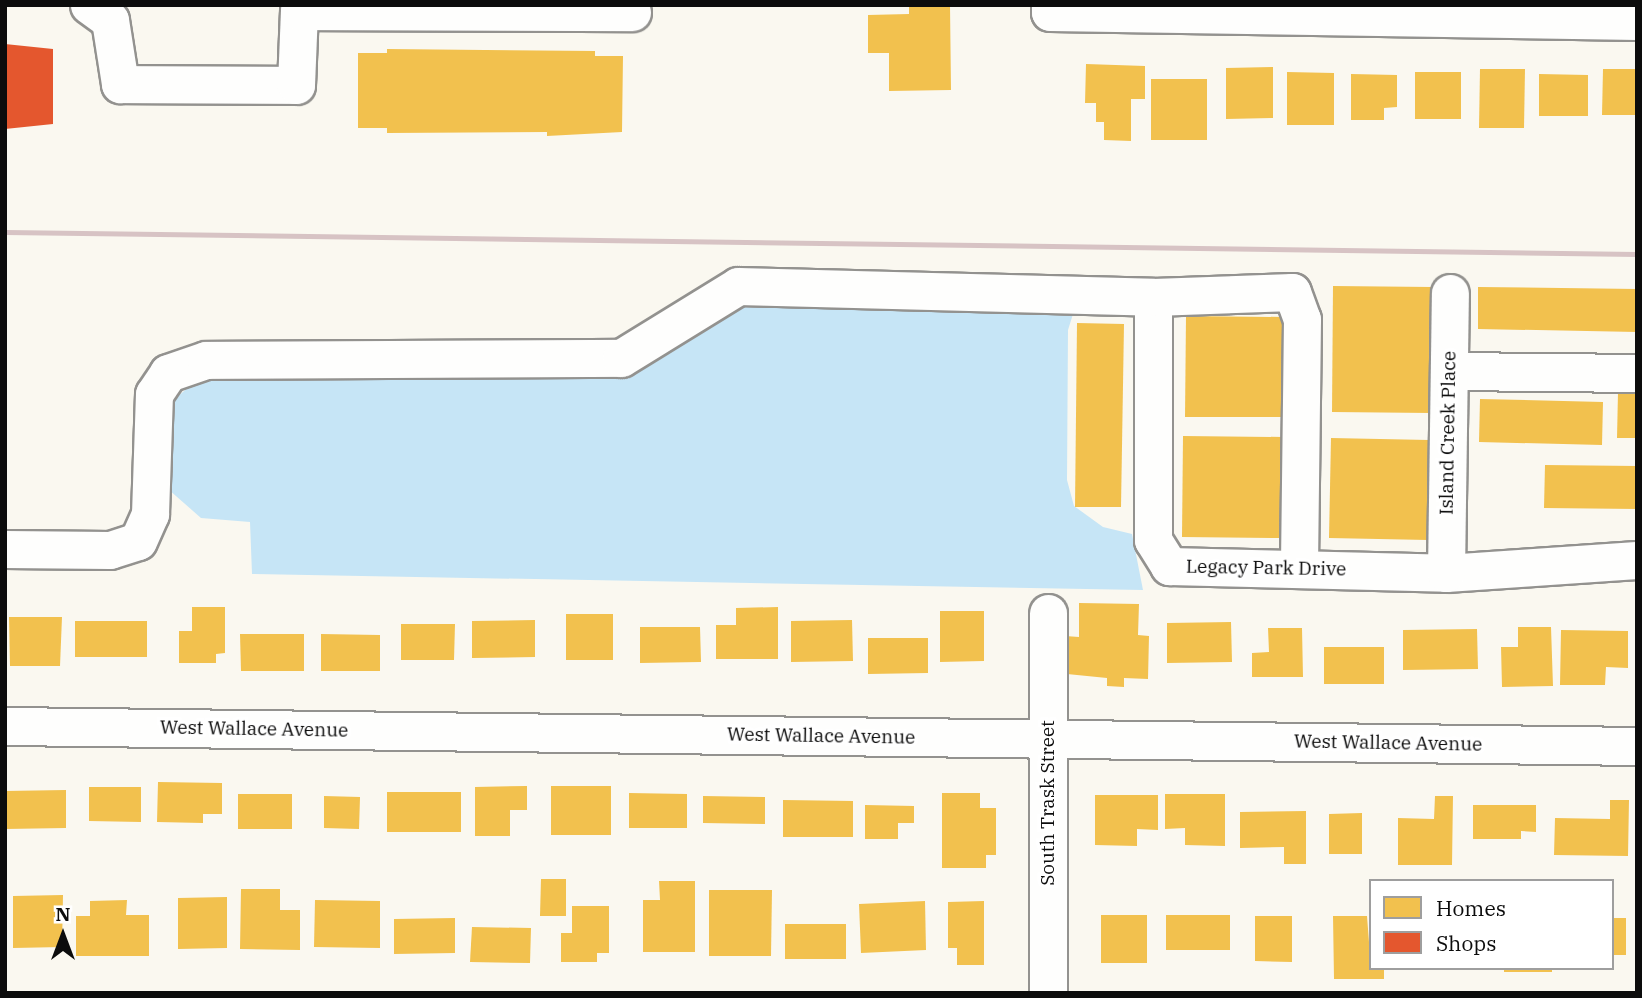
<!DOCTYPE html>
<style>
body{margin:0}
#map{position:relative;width:1642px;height:998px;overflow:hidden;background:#faf8f0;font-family:"IBM Plex Serif",serif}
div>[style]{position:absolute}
.water>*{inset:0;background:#c6e5f6}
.homes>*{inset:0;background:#f2c14e}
.shops>*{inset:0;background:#e4572e}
.roads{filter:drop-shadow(2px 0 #93928f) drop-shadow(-2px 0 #93928f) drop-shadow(0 2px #93928f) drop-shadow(0 -2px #93928f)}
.minor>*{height:37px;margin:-18.5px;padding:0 18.5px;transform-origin:18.5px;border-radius:18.5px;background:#fefefd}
.rail>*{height:5px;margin:-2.5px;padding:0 2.5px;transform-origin:2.5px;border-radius:2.5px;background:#d7c3c4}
span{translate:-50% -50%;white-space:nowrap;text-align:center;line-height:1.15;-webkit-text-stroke:7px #fff;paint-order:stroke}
.street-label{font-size:19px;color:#0c0c0c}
.frame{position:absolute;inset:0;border:7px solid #0c0c0c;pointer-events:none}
.legend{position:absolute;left:1369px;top:879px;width:245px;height:91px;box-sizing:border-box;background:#fff;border:2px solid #9e9e9e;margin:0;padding:9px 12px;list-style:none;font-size:21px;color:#0c0c0c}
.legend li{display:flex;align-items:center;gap:14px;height:35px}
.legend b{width:35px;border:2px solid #9e9e9e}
.north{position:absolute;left:28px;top:900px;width:70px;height:70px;-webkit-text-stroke:5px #fff;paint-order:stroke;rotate:0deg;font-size:19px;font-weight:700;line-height:28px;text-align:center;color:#0c0c0c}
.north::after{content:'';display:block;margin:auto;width:24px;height:32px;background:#0c0c0c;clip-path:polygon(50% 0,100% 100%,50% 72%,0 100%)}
</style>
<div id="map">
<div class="water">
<i style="clip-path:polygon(760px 300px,847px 308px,1073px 314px,1068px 330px,1067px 480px,1074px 506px,1103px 527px,1132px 534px,1143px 590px,252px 574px,250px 522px,201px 518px,168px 489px,167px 406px,200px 377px,619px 375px,653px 362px,702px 321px)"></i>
</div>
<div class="homes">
<i style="clip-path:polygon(909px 5px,950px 5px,951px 90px,889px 91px,889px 53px,868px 53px,868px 15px,909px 14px)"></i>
<i style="clip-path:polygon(387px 49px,595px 51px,595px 56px,623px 56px,622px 132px,547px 136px,547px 132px,387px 133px,387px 128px,358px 128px,358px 53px,387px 53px)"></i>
<i style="clip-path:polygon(1086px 64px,1145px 66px,1145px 99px,1131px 99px,1131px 141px,1104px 140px,1104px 122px,1096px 122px,1096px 103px,1085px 103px)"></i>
<i style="clip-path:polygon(1273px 67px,1273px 118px,1226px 119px,1226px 68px)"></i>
<i style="clip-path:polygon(1480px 69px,1525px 69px,1524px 128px,1479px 128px)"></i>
<i style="clip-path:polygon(1603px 69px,1637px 69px,1637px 115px,1602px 115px)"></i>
<i style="clip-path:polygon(1287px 72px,1334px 73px,1334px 125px,1287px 125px)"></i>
<i style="clip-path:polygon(1415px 72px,1461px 72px,1461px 119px,1415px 119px)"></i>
<i style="clip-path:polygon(1351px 74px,1397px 75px,1397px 107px,1384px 108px,1384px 120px,1351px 120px)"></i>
<i style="clip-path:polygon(1539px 74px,1588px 75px,1588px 116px,1539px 116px)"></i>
<i style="clip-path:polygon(1151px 79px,1207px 79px,1207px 140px,1151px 140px)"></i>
<i style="clip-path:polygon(1333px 286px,1432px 287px,1431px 413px,1332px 412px)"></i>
<i style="clip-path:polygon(1478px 287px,1637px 289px,1637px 332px,1478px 329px)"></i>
<i style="clip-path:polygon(1186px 316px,1284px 317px,1283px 417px,1185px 417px)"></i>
<i style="clip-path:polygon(1077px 323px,1124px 324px,1121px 507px,1075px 507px)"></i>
<i style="clip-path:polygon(1618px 392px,1637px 392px,1637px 438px,1617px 438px)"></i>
<i style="clip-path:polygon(1480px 399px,1603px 402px,1602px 445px,1479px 442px)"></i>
<i style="clip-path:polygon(1183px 436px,1283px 437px,1282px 538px,1182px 537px)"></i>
<i style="clip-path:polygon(1331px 438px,1429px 440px,1428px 540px,1329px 538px)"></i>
<i style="clip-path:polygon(1545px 465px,1637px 466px,1637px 509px,1544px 508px)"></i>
<i style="clip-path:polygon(1079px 603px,1139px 604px,1138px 635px,1149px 636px,1148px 679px,1124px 678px,1124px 687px,1107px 686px,1107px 678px,1067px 674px,1065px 636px,1079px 637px)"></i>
<i style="clip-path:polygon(192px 607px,225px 607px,225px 653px,216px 654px,216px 663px,179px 663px,179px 631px,192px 631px)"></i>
<i style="clip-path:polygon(778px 607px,778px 659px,716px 659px,716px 625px,736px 625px,736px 608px)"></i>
<i style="clip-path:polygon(940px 611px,984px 611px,984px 661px,940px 662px)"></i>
<i style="clip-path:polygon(566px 614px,613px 614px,613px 660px,566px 660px)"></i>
<i style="clip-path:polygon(9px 617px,62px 617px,60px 666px,10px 666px)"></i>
<i style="clip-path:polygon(535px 620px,535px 657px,472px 658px,472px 621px)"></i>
<i style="clip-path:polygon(852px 620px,853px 661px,791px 662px,791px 621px)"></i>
<i style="clip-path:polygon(75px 621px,147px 621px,147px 657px,75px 657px)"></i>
<i style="clip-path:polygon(1231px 622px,1232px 662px,1167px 663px,1167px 623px)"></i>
<i style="clip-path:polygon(401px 624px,455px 624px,454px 660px,401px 660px)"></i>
<i style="clip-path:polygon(640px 627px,700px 627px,701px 662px,640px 663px)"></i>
<i style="clip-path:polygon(1518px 627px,1551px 627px,1553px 686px,1502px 687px,1501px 647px,1518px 647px)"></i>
<i style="clip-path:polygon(1268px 628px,1302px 628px,1303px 677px,1252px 677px,1252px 653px,1269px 652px)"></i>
<i style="clip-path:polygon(1477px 629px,1478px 669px,1403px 670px,1403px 630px)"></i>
<i style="clip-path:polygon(1561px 630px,1628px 631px,1628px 668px,1606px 667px,1605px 685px,1560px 685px)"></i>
<i style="clip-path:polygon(240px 634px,304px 634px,304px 671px,241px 671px)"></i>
<i style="clip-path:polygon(321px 634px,380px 635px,380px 671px,321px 671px)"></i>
<i style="clip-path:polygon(868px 638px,928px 638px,928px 673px,868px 674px)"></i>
<i style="clip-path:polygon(1324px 647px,1384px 647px,1384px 684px,1324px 684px)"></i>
<i style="clip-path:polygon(158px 782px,222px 783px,222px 814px,203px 814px,203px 823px,157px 822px)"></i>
<i style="clip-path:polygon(527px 786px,527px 810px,510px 810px,510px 836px,475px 836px,475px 787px)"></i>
<i style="clip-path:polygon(551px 786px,611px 786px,611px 835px,551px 835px)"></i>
<i style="clip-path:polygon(89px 787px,141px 787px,141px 822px,89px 821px)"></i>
<i style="clip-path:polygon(66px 790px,66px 828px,5px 829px,5px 791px)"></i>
<i style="clip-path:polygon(387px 792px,461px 792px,461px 832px,387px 832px)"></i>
<i style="clip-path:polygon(629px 793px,687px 794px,687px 828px,629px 828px)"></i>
<i style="clip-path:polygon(942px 793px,980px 793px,980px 808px,996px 808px,996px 855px,986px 855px,986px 868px,942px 868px)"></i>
<i style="clip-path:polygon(238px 794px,292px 794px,292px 829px,238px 829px)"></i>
<i style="clip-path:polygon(1165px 794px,1225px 794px,1225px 846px,1185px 845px,1185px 828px,1165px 829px)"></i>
<i style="clip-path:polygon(1095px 795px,1158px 795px,1158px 830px,1137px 829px,1137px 846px,1095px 845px)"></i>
<i style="clip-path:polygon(324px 796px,360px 797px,359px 829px,324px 828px)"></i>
<i style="clip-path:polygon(703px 796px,765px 797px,765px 824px,703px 823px)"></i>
<i style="clip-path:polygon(1435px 796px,1453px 796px,1452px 865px,1398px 865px,1398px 818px,1434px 819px)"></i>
<i style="clip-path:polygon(783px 800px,853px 801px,853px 837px,783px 837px)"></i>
<i style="clip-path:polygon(1610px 800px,1629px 800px,1628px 856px,1554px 855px,1555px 818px,1610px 819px)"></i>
<i style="clip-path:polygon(865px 805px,914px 806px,914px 823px,898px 823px,898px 839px,865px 839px)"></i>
<i style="clip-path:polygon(1473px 805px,1536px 805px,1536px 832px,1521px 831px,1521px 839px,1473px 839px)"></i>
<i style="clip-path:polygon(1306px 811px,1306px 864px,1284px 864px,1284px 847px,1240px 848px,1240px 812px)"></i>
<i style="clip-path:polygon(1362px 813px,1362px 854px,1329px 854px,1329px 814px)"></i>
<i style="clip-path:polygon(541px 879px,566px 879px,566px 916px,540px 916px)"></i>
<i style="clip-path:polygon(659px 881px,695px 881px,695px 952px,643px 952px,643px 900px,660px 900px)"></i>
<i style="clip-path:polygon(241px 889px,280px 889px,280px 910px,300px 910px,300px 950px,240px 949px)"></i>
<i style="clip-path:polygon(709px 890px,772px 890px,771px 956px,709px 956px)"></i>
<i style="clip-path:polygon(63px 895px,62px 947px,13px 948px,13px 896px)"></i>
<i style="clip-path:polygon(227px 897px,227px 948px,178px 949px,178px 898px)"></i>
<i style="clip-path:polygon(127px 900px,126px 915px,149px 915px,149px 956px,76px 956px,76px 916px,90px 916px,90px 901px)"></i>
<i style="clip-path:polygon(315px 900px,380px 901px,380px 948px,314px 947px)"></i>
<i style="clip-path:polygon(925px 901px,926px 950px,861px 953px,859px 904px)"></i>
<i style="clip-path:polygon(984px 901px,984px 965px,957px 965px,957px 948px,948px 948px,948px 902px)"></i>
<i style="clip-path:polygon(572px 906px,609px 906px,609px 953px,597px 953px,597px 962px,561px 962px,561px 933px,572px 933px)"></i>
<i style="clip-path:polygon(1101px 915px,1147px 915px,1147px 963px,1101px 963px)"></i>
<i style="clip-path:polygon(1166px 915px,1230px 915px,1230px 950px,1166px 950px)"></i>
<i style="clip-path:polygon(1255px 916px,1292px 916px,1292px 962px,1255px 961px)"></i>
<i style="clip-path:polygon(1333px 916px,1367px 916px,1371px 968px,1384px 968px,1384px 979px,1334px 979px)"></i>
<i style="clip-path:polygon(455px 918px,455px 953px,394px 954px,394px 919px)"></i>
<i style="clip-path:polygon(1612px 918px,1626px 918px,1626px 955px,1612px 955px)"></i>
<i style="clip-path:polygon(785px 924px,846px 924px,846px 959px,785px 959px)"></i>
<i style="clip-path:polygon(472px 927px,531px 928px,530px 963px,470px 962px)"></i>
<i style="clip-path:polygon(1504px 968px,1552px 968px,1552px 972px,1504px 972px)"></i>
</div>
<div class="shops">
<i style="clip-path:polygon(5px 44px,53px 49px,53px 124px,5px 129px)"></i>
</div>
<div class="roads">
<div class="minor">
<i style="left:89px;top:5px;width:26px;rotate:36deg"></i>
<i style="left:110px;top:20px;width:65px;rotate:81.1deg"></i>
<i style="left:120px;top:84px;width:176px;rotate:0.3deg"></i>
<i style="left:296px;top:85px;width:74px;rotate:-87.7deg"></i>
<i style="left:299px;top:11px;width:333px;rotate:0.2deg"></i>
<i style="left:1050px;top:5px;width:7px;rotate:90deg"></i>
<i style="left:1050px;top:12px;width:587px;rotate:0.88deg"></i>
<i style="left:1153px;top:297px;width:243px;rotate:90deg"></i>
<i style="left:1153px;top:540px;width:31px;rotate:58deg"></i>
<i style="left:1169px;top:566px;width:277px;rotate:1.4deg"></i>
<i style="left:1446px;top:573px;width:191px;rotate:-3.9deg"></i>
<i style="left:1450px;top:371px;width:187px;rotate:0.6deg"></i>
<i style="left:5px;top:549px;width:105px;rotate:0.5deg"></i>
<i style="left:110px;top:550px;width:29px;rotate:-18deg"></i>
<i style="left:138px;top:541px;width:30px;rotate:-66deg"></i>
<i style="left:150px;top:514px;width:120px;rotate:-88.1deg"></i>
<i style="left:154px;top:394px;width:25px;rotate:-56deg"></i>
<i style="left:168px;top:373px;width:40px;rotate:-18.9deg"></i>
<i style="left:206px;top:360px;width:415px;rotate:-0.3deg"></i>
<i style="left:621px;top:358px;width:137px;rotate:-31.6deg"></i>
<i style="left:738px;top:286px;width:415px;rotate:1.5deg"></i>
<i style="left:1153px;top:297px;width:139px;rotate:-2.1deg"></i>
<i style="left:1292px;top:292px;width:29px;rotate:70deg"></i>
<i style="left:1302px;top:319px;width:247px;rotate:90.7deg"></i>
<i style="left:1446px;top:573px;width:280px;rotate:-89.2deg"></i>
<i style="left:1048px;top:613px;width:380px;rotate:90deg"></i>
<i style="left:5px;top:726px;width:1632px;rotate:0.7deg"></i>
</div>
</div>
<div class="rail">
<i style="left:5px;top:232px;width:1632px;rotate:0.77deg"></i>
</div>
<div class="street-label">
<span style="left:1448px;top:433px;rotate:-89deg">Island Creek Place</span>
<span style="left:1266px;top:568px;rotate:1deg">Legacy Park Drive</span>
<span style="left:254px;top:729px;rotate:1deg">West Wallace Avenue</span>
<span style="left:821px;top:736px;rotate:1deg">West Wallace Avenue</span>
<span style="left:1388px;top:743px;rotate:1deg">West Wallace Avenue</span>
<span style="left:1048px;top:803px;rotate:-90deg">South Trask Street</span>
</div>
<div class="frame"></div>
<ul class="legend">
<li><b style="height:19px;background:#f2c14e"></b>Homes</li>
<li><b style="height:19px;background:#e4572e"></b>Shops</li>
</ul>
<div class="north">N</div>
</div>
